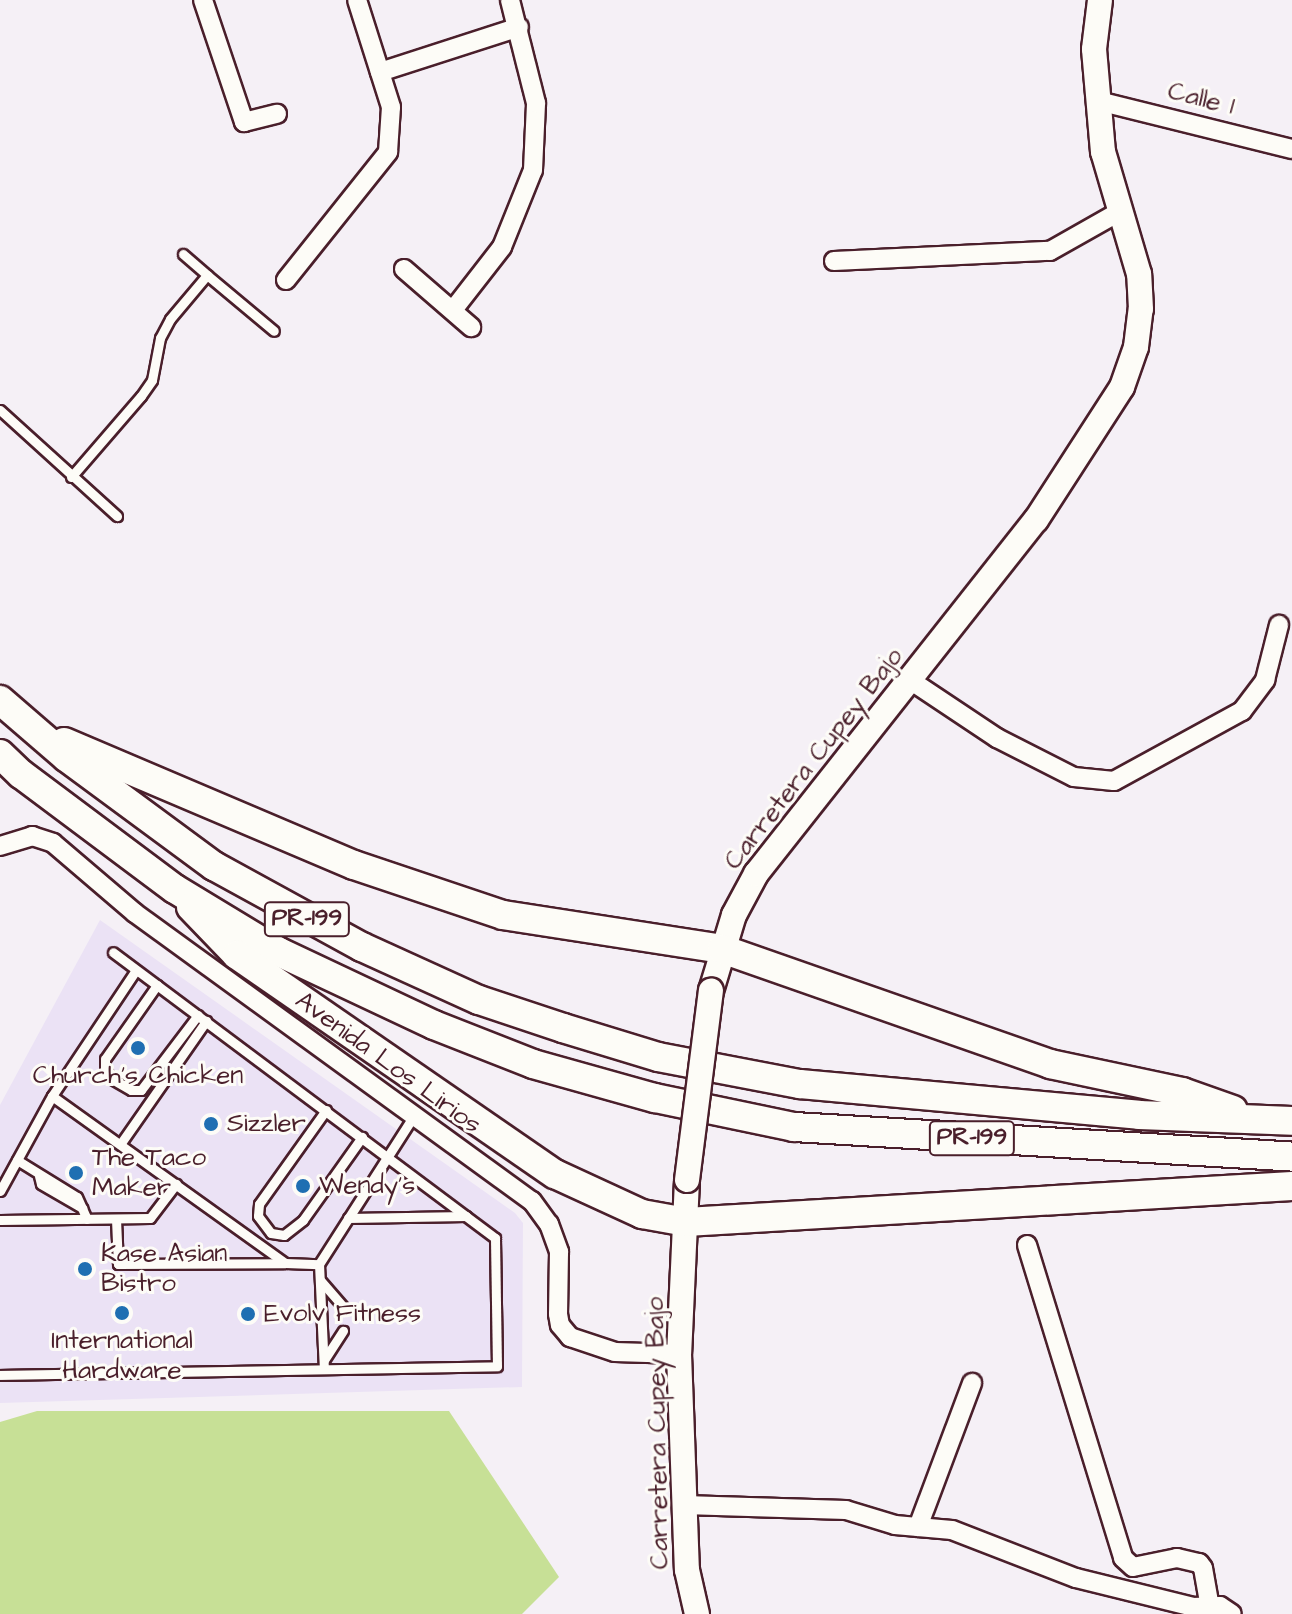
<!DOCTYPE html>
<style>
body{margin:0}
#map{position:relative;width:1292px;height:1614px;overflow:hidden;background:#f5f0f6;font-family:"Architects Daughter",sans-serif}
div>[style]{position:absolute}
.built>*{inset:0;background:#ebe2f5}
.green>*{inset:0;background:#c7e096}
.roads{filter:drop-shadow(2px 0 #4a1f2b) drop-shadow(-2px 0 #4a1f2b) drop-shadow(0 2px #4a1f2b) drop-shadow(0 -2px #4a1f2b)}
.lane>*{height:9px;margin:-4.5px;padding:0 4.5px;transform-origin:4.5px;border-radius:4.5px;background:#fdfcf7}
.street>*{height:18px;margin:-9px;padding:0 9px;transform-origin:9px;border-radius:9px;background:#fdfcf7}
.secondary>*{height:24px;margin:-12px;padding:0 12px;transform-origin:12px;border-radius:12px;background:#fdfcf7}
.primary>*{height:28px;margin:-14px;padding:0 14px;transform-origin:14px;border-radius:14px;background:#fdfcf7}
.bridges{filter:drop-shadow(2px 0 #4a1f2b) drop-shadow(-2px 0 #4a1f2b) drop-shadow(0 2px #4a1f2b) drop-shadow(0 -2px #4a1f2b)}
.secondary-bridge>*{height:24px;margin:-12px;padding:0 12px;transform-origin:12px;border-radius:12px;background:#fdfcf7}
.dots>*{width:22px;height:22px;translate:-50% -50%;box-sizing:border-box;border:4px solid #fdfcf7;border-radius:50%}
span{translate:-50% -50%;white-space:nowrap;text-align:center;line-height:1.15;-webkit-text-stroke:6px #fdfcf7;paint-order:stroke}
.shield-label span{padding:2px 6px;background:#fdfcf7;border:2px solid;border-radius:6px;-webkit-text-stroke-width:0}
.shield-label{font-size:24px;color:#4a1f2b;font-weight:700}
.street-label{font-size:26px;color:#4a1f2b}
.poi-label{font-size:26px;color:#4a1f2b}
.left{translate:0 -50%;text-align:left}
</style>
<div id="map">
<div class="built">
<i style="clip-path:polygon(100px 920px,515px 1213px,523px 1223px,522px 1387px,0 1403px,0 1105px)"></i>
</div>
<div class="green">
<i style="clip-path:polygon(37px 1411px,449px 1411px,559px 1577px,522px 1614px,0 1614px,0 1422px)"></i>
</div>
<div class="roads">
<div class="lane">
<i style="left:183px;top:254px;width:32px;rotate:41deg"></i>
<i style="left:0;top:410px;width:158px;rotate:42.2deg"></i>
<i style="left:71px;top:477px;width:107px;rotate:-49.2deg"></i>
<i style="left:141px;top:396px;width:19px;rotate:-55deg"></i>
<i style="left:152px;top:380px;width:43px;rotate:-79.2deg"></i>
<i style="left:160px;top:338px;width:21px;rotate:-62deg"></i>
<i style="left:170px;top:319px;width:57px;rotate:-49.9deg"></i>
<i style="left:207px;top:275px;width:87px;rotate:39.9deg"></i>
<i style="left:136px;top:970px;width:151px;rotate:123.7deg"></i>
<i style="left:52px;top:1096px;width:287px;rotate:35.6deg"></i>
<i style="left:285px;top:1263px;width:34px;rotate:2deg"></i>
<i style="left:319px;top:1264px;width:178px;rotate:-57.4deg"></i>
<i style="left:157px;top:985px;width:90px;rotate:125.1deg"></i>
<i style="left:105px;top:1059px;width:11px;rotate:90deg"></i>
<i style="left:105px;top:1070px;width:11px;rotate:52deg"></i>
<i style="left:112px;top:1079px;width:22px;rotate:30deg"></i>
<i style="left:131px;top:1090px;width:10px"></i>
<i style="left:141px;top:1090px;width:94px;rotate:-52.8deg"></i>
<i style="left:326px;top:1110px;width:115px;rotate:125.5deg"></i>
<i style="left:259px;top:1204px;width:12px;rotate:95deg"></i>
<i style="left:258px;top:1216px;width:21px;rotate:53deg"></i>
<i style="left:271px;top:1233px;width:13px;rotate:9deg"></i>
<i style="left:284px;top:1235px;width:24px;rotate:-38deg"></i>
<i style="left:303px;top:1220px;width:102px;rotate:-54.6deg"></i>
<i style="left:121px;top:1143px;width:149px;rotate:-55.1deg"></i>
<i style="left:17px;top:1160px;width:70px;rotate:31.7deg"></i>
<i style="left:77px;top:1197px;width:24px;rotate:66deg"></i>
<i style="left:39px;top:1176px;width:8px;rotate:76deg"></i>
<i style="left:41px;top:1184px;width:48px;rotate:30.3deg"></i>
<i style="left:0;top:1191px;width:108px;rotate:-61.3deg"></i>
<i style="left:348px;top:1218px;width:118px;rotate:-1deg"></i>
<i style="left:116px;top:1219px;width:45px;rotate:87.5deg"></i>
<i style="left:118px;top:1264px;width:167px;rotate:-0.3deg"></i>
<i style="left:0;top:1220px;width:150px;rotate:-0.8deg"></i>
<i style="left:150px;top:1218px;width:43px;rotate:-52.6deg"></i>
<i style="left:319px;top:1264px;width:105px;rotate:87.3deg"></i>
<i style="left:320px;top:1280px;width:35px;rotate:49deg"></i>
<i style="left:324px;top:1360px;width:35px;rotate:-57deg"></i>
<i style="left:0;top:1375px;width:497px;rotate:-1deg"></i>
<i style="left:497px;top:1366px;width:128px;rotate:-90.9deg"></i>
<i style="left:495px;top:1238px;width:477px;rotate:-143.2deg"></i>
</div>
<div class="street">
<i style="left:203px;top:0;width:129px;rotate:71.4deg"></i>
<i style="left:244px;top:122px;width:34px;rotate:-14deg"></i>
<i style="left:380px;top:72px;width:146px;rotate:-17.9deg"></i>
<i style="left:1098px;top:101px;width:200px;rotate:13.9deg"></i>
<i style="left:834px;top:261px;width:216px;rotate:-2.7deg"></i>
<i style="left:1050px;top:251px;width:79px;rotate:-29.5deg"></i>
<i style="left:404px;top:269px;width:89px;rotate:40.9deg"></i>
<i style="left:286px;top:280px;width:164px;rotate:-51.4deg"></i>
<i style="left:388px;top:152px;width:45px;rotate:-86.2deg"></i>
<i style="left:391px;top:107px;width:112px;rotate:-107.6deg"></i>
<i style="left:453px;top:310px;width:80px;rotate:-52.1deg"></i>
<i style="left:502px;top:247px;width:83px;rotate:-68.1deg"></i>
<i style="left:533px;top:170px;width:67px;rotate:-87.4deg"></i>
<i style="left:536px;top:103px;width:106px;rotate:-104.2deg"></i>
<i style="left:910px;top:680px;width:105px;rotate:33.7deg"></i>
<i style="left:997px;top:738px;width:86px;rotate:26.9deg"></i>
<i style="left:1074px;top:777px;width:40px;rotate:5.7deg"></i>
<i style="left:1114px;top:781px;width:146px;rotate:-28.7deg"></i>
<i style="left:1242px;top:711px;width:39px;rotate:-53deg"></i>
<i style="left:1265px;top:680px;width:57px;rotate:-75.7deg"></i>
<i style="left:0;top:846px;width:34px;rotate:-17deg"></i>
<i style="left:32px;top:836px;width:22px;rotate:18deg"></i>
<i style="left:53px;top:843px;width:108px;rotate:40.5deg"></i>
<i style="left:135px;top:913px;width:490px;rotate:36deg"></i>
<i style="left:532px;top:1201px;width:29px;rotate:54deg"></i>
<i style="left:549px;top:1224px;width:30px;rotate:70deg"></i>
<i style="left:559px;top:1252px;width:62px;rotate:90.9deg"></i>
<i style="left:558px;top:1314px;width:11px;rotate:80deg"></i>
<i style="left:560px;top:1325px;width:16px;rotate:50deg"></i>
<i style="left:570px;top:1337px;width:47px;rotate:18.4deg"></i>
<i style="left:615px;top:1352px;width:64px;rotate:1.8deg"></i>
<i style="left:1027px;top:1245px;width:327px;rotate:72.9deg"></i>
<i style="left:1123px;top:1558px;width:13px;rotate:42deg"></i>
<i style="left:1133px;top:1567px;width:45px;rotate:-11.6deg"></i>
<i style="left:1177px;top:1558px;width:23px;rotate:13deg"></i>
<i style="left:1199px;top:1563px;width:6px;rotate:51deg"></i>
<i style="left:1203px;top:1568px;width:40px;rotate:80deg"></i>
<i style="left:684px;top:1505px;width:162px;rotate:1.8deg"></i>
<i style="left:846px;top:1510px;width:51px;rotate:17deg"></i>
<i style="left:895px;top:1525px;width:57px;rotate:5deg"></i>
<i style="left:952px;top:1530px;width:133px;rotate:21.2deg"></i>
<i style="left:1076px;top:1578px;width:121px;rotate:13.9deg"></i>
<i style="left:1193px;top:1607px;width:27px;rotate:-2deg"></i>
<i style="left:1220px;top:1606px;width:14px;rotate:34deg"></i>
<i style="left:918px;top:1527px;width:154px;rotate:-69.4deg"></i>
</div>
<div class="secondary">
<i style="left:711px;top:991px;width:79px;rotate:-73.2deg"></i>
<i style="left:734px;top:915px;width:47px;rotate:-61.8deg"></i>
<i style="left:756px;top:874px;width:451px;rotate:-51.7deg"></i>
<i style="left:1036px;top:520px;width:158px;rotate:-57.1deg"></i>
<i style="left:1122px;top:387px;width:42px;rotate:-70.7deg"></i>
<i style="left:1136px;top:347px;width:38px;rotate:-83deg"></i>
<i style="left:1141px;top:309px;width:35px;rotate:-93deg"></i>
<i style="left:1139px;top:274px;width:127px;rotate:-106.4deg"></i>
<i style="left:1103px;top:152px;width:103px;rotate:-95deg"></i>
<i style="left:1094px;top:49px;width:49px;rotate:-83deg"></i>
<i style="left:687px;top:1180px;width:174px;rotate:92.6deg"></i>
<i style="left:679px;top:1354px;width:216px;rotate:87.9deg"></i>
<i style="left:687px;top:1570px;width:45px;rotate:77.2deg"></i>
</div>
<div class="primary">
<i style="left:0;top:700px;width:87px;rotate:40.8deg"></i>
<i style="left:66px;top:757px;width:184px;rotate:36.4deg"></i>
<i style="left:214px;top:866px;width:169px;rotate:28.7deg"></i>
<i style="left:362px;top:947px;width:128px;rotate:24.4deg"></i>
<i style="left:479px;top:1000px;width:89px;rotate:18.4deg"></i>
<i style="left:563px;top:1028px;width:99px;rotate:17deg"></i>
<i style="left:658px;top:1057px;width:145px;rotate:10.8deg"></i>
<i style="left:800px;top:1084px;width:340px;rotate:5.2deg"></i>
<i style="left:1139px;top:1115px;width:153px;rotate:2.2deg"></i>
<i style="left:64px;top:742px;width:315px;rotate:23deg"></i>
<i style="left:354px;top:865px;width:157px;rotate:18.6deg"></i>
<i style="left:503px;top:915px;width:222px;rotate:8.8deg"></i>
<i style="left:722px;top:949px;width:348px;rotate:19.3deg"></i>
<i style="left:1050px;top:1064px;width:135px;rotate:12deg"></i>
<i style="left:1182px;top:1092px;width:54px;rotate:19.4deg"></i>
<i style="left:0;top:754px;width:29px;rotate:44deg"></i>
<i style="left:21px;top:774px;width:192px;rotate:36.8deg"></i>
<i style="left:175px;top:889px;width:122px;rotate:31.2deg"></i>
<i style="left:279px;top:952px;width:171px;rotate:25.2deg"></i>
<i style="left:434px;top:1025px;width:106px;rotate:21.5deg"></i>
<i style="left:533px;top:1064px;width:127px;rotate:15.6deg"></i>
<i style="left:655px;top:1098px;width:142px;rotate:11.8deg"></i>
<i style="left:794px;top:1127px;width:499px;rotate:3.4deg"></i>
<i style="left:191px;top:907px;width:66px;rotate:46.2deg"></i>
<i style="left:237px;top:955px;width:386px;rotate:34.6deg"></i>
<i style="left:555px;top:1174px;width:96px;rotate:24.7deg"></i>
<i style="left:642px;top:1214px;width:45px;rotate:10.3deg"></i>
<i style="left:686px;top:1222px;width:607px;rotate:-3.4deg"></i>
</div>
</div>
<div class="bridges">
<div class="secondary-bridge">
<i style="left:687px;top:1180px;width:191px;rotate:-82.8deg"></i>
</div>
</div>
<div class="dots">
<i style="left:138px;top:1048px;background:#1f6fb2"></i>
<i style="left:211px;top:1124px;background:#1f6fb2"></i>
<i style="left:76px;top:1173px;background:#1f6fb2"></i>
<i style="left:303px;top:1186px;background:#1f6fb2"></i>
<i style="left:85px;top:1269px;background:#1f6fb2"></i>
<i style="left:122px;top:1313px;background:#1f6fb2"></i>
<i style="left:248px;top:1314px;background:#1f6fb2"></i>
</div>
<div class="shield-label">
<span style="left:307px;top:919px">PR-199</span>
<span style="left:972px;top:1138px">PR-199</span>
</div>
<div class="street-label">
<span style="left:1201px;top:99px;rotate:14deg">Calle 1</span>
<span style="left:814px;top:759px;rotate:-52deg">Carretera Cupey Bajo</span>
<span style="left:388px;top:1063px;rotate:36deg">Avenida Los Lirios</span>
<span style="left:658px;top:1433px;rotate:-91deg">Carretera Cupey Bajo</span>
</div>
<div class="poi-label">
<span style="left:138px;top:1076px">Church's Chicken</span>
<span class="left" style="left:227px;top:1124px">Sizzler</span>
<span class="left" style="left:92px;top:1173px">The Taco<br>Maker</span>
<span class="left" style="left:319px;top:1186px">Wendy's</span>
<span class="left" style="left:101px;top:1269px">Kase Asian<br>Bistro</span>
<span class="left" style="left:264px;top:1314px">Evolv Fitness</span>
<span style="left:122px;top:1356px">International<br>Hardware</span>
</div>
</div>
